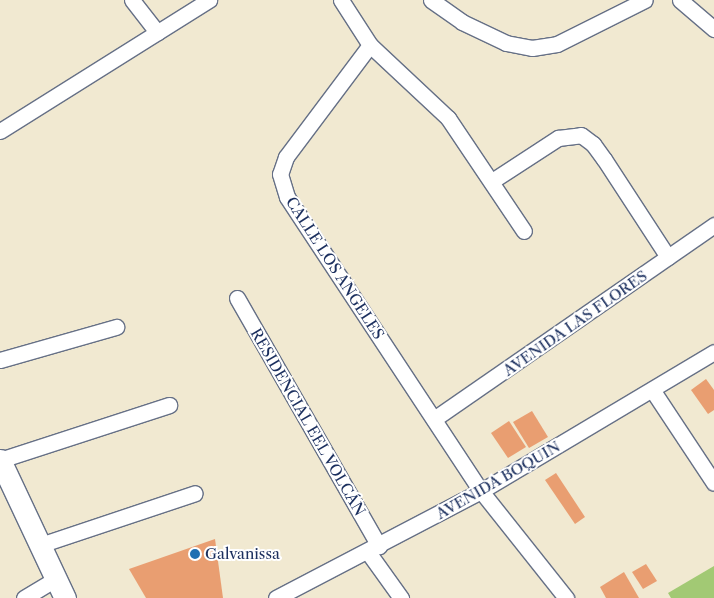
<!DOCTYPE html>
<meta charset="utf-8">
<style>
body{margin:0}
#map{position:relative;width:714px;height:598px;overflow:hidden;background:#f1e9d1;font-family:"Libre Caslon Text",serif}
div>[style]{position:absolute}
.green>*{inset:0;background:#a2c974}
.building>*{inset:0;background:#e99e71}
.roads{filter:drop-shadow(1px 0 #667086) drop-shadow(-1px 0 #667086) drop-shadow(0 1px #667086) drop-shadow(0 -1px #667086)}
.street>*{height:15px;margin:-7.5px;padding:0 7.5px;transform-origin:7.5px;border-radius:7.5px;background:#fff}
.secondary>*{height:21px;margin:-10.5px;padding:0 10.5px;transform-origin:10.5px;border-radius:10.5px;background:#fff}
.dots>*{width:14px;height:14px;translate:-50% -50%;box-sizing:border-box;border:2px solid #fff;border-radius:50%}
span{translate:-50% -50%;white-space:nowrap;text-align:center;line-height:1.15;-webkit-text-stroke:4px #fff;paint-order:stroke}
.street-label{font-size:15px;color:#1b2f5e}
.poi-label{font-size:15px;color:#1b2f5e}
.left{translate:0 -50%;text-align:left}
</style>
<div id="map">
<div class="green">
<i style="clip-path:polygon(714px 566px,714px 598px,671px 598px,668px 593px)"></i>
</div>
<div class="building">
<i style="clip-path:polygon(706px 379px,714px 390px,714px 410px,708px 414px,691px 390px)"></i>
<i style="clip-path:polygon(532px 411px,548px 437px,529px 448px,513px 422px)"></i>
<i style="clip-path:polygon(509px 421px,526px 447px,508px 458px,491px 433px)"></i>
<i style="clip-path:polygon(556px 473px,585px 517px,575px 524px,545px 480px)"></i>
<i style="clip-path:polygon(215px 539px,223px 598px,146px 598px,129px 569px)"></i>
<i style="clip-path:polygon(646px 564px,657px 581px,643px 589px,632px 572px)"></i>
<i style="clip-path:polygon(624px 572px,639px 598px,606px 598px,600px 587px)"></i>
</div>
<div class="roads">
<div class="street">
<i style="left:132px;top:0;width:41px;rotate:52deg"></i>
<i style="left:341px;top:0;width:54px;rotate:57.2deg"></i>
<i style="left:370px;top:45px;width:107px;rotate:43.1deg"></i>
<i style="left:448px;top:118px;width:136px;rotate:56.1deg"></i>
<i style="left:431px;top:0;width:38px;rotate:35deg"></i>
<i style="left:462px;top:22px;width:49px;rotate:25.5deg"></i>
<i style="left:506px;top:43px;width:26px;rotate:11deg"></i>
<i style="left:532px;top:48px;width:25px;rotate:-9deg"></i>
<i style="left:557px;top:44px;width:98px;rotate:-26.6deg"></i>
<i style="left:680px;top:0;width:45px;rotate:40.5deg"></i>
<i style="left:370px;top:45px;width:140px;rotate:126.9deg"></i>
<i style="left:286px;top:157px;width:18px;rotate:109deg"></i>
<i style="left:280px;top:174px;width:24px;rotate:73deg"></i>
<i style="left:287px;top:197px;width:352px;rotate:56.6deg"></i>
<i style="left:481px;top:491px;width:137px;rotate:51.5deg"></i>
<i style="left:0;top:131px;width:247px;rotate:-32.1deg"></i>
<i style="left:492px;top:181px;width:79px;rotate:-33.1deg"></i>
<i style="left:558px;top:138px;width:23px;rotate:-7deg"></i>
<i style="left:581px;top:135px;width:15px;rotate:37deg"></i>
<i style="left:593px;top:144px;width:19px;rotate:54deg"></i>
<i style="left:604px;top:159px;width:117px;rotate:56.9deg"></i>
<i style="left:237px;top:298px;width:286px;rotate:60.2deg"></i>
<i style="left:0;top:360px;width:121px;rotate:-15.9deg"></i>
<i style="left:653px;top:391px;width:110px;rotate:56.5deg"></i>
<i style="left:434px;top:419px;width:341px;rotate:-34.7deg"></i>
<i style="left:0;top:460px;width:178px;rotate:-18deg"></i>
<i style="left:40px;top:545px;width:163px;rotate:-18.5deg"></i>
<i style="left:368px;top:552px;width:57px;rotate:54.3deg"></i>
<i style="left:24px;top:598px;width:37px;rotate:-31deg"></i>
<i style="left:276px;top:598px;width:231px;rotate:-27.6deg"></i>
<i style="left:481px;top:491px;width:271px;rotate:-30.8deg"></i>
</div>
<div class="secondary">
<i style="left:0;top:460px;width:153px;rotate:64.8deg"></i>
</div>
</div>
<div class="dots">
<i style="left:195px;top:554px;background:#1f6fb2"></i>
</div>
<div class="street-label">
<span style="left:335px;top:268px;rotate:57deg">CALLE LOS ANGELES</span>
<span style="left:575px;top:323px;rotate:-35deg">AVENIDA LAS FLORES</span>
<span style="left:308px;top:422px;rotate:60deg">RESIDENCIAL EEL VOLCÁN</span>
<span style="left:498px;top:480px;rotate:-30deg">AVENIDA BOQUIN</span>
</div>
<div class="poi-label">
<span class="left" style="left:205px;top:554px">Galvanissa</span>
</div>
</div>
